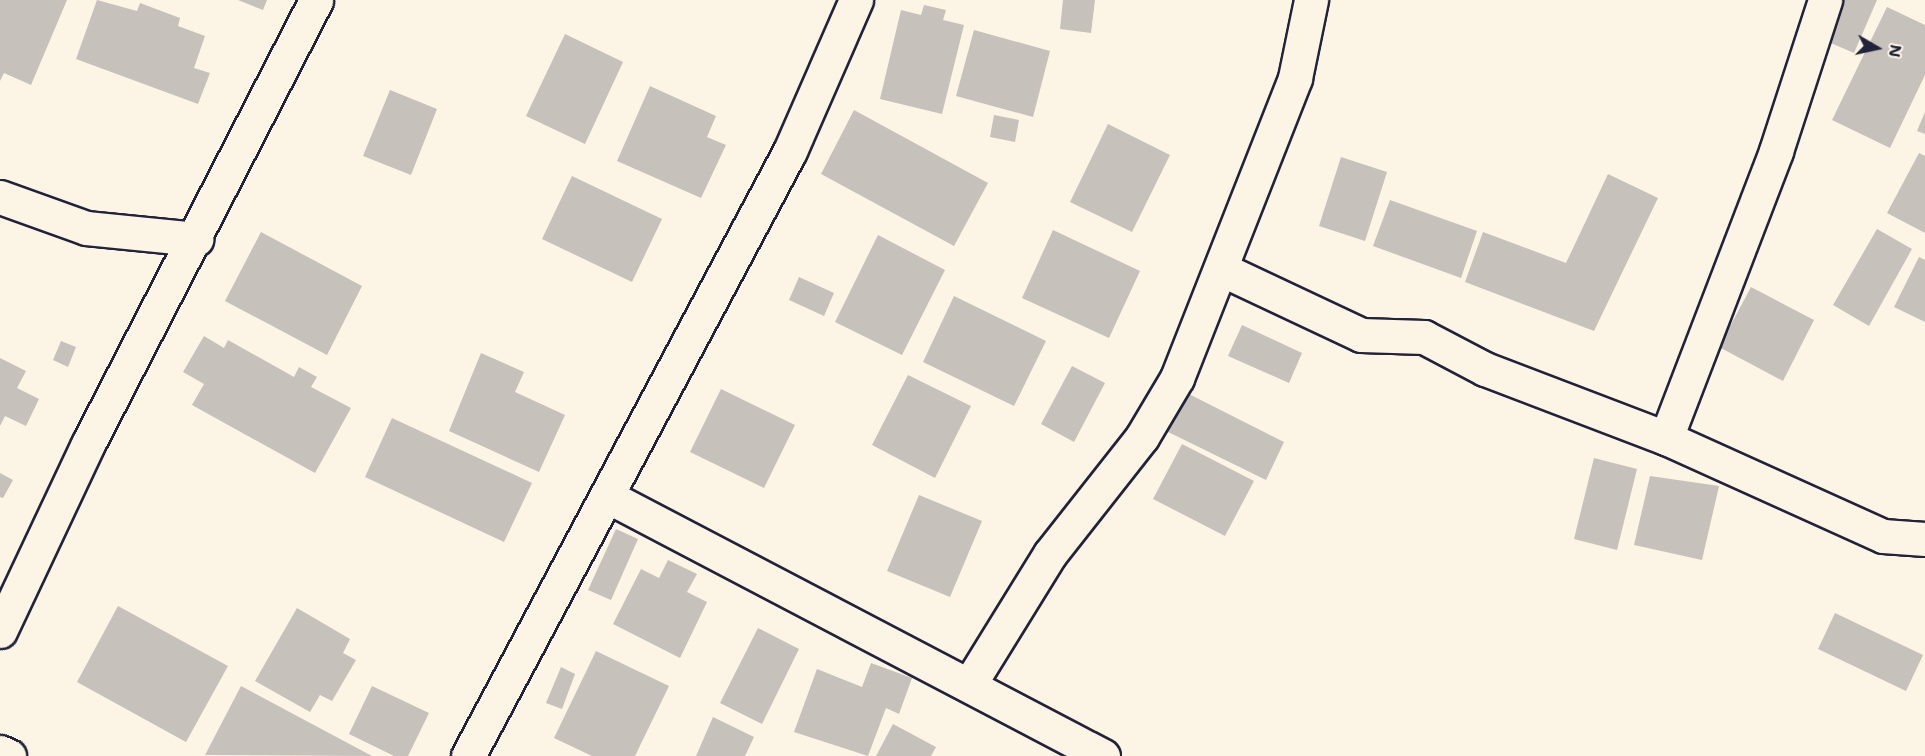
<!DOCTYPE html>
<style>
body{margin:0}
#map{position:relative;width:1925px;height:756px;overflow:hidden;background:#fcf5e5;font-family:"Shantell Sans",sans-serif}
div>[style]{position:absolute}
.building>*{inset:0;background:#c6c1bb}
.roads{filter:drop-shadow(2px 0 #22223b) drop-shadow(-2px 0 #22223b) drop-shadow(0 2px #22223b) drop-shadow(0 -2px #22223b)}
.minor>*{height:33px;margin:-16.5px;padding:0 16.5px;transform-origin:16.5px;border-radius:16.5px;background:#fcf5e5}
span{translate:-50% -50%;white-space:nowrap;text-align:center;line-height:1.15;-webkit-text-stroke:4.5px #fcf5e5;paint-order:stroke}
.north{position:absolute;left:1847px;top:18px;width:60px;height:60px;-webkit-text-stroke:4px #fcf5e5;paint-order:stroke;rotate:99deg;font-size:16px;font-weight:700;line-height:24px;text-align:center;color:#22223b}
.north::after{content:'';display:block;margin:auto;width:21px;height:27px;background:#22223b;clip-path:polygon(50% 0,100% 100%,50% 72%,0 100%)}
</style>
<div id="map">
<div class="building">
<i style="clip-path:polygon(0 0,67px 0,31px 85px,4px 73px,0 81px)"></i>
<i style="clip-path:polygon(97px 0,137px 11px,140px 3px,180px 18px,178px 26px,205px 36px,194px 68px,210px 73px,198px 104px,76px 59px)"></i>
<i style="clip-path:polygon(238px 0,267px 0,263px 10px)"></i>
<i style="clip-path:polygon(1063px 0,1095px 0,1091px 33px,1060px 29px)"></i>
<i style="clip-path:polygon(1844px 0,1877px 0,1854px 53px,1826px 41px)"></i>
<i style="clip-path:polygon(924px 5px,946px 10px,943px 20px,964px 25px,942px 114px,880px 99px,901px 10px,921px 15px)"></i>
<i style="clip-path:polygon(1887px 7px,1925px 25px,1925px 75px,1890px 148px,1832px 120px)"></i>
<i style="clip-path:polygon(974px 30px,1050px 51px,1033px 117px,956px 96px)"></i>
<i style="clip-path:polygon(565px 34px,623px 62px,585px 144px,526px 116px)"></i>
<i style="clip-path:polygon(650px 86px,716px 116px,707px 137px,726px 145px,701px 198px,617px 161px)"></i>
<i style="clip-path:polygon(390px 90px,437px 109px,411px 175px,363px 156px)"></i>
<i style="clip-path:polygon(854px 110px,988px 183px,954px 246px,821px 174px)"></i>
<i style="clip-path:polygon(1925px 112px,1925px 134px,1917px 131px)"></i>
<i style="clip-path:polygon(994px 115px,1019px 120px,1015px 142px,990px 137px)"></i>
<i style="clip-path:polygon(1108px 124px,1170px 155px,1132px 232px,1070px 202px)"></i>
<i style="clip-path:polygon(1919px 153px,1925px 156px,1925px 233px,1887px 213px)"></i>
<i style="clip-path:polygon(1341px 157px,1387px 172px,1365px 241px,1319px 226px)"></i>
<i style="clip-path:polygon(1608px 174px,1658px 198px,1594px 331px,1465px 282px,1483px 232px,1566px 263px)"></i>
<i style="clip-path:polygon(572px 176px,662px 219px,632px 282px,542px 239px)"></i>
<i style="clip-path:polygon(1390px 200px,1477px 231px,1461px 278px,1373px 246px)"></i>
<i style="clip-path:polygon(1877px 229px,1912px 249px,1869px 326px,1833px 305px)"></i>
<i style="clip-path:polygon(1053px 230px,1140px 271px,1109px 338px,1022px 298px)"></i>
<i style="clip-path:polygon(261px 232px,362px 286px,327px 355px,225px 301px)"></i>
<i style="clip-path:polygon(878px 235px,945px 270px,902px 355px,835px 322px)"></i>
<i style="clip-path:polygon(1919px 257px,1925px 260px,1925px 322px,1894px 307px)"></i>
<i style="clip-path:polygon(799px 277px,834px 293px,824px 316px,789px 300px)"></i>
<i style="clip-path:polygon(1751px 287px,1814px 320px,1783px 381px,1719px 347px)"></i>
<i style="clip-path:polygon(954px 296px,1046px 341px,1014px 406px,923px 362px)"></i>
<i style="clip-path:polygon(1242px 325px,1302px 353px,1289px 383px,1228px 356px)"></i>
<i style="clip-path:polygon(204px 336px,224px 348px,228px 340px,294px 377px,299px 367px,317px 377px,311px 387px,351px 408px,315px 473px,192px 405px,204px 384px,183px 372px)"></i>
<i style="clip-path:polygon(61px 341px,76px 347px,68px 367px,53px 360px)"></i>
<i style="clip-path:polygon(481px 353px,524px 372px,515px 392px,565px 415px,539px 472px,449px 431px)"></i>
<i style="clip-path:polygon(0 358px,26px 371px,17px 388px,39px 399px,26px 426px,5px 416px,0 426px)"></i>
<i style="clip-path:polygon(1072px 366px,1105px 383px,1074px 442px,1041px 424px)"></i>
<i style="clip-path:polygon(908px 375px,971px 406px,935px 478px,872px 445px)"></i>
<i style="clip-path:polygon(721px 389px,795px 425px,764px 488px,690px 452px)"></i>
<i style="clip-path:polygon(1179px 389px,1284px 442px,1266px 480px,1160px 428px)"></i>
<i style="clip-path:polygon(392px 418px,532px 483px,504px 542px,365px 477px)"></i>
<i style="clip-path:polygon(1182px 444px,1254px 481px,1225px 536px,1153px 499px)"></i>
<i style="clip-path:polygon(1594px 458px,1637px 469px,1617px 550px,1574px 539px)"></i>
<i style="clip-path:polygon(0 473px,13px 480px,3px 498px,0 497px)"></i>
<i style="clip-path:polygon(1650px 476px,1719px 486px,1702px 560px,1634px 545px)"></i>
<i style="clip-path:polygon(919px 495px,982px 521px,950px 597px,887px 571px)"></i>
<i style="clip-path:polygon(616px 529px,638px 539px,611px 600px,588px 590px)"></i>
<i style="clip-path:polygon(668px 560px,697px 574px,687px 592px,707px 602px,680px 658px,613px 624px,641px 569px,659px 578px)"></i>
<i style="clip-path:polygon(118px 606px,228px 666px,186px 742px,77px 682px)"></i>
<i style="clip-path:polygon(297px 608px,350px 639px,343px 653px,356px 660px,332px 701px,320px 695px,310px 712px,255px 681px)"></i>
<i style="clip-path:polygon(1835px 613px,1923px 655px,1906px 691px,1818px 649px)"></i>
<i style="clip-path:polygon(758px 628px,799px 649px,762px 724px,720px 703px)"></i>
<i style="clip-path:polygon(596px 651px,669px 686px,635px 756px,592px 756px,554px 738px)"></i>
<i style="clip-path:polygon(871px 663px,912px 678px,899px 714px,886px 708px,868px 756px,794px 732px,817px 669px,862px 687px)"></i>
<i style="clip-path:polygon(561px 667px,575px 674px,562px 709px,546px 703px)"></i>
<i style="clip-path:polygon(241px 686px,372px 756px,205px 755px)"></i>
<i style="clip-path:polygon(372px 686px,429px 713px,408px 756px,394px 756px,349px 734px)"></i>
<i style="clip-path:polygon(713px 717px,754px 737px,745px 756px,696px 756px)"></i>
<i style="clip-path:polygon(893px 724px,936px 747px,931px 756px,876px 756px)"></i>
</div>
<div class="roads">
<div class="minor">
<i style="left:0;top:197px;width:91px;rotate:19.8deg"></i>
<i style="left:86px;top:228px;width:111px;rotate:5.7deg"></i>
<i style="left:1221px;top:269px;width:155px;rotate:25.2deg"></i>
<i style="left:1361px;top:335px;width:63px;rotate:1.8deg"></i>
<i style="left:1424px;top:337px;width:69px;rotate:27.7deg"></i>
<i style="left:1485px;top:369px;width:194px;rotate:20.9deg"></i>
<i style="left:1666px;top:438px;width:238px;rotate:24.3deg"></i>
<i style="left:1883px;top:536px;width:42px;rotate:4.1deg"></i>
<i style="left:1666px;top:438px;width:307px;rotate:-69deg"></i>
<i style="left:1776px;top:151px;width:159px;rotate:-72deg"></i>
<i style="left:607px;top:496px;width:560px;rotate:27.66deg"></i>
<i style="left:0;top:631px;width:207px;rotate:-64.8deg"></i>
<i style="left:88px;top:444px;width:499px;rotate:-62.8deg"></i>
<i style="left:969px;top:685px;width:154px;rotate:-58.3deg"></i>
<i style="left:1050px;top:554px;width:149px;rotate:-51.8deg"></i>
<i style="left:1142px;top:437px;width:69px;rotate:-59.3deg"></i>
<i style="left:1177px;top:378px;width:322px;rotate:-68.5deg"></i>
<i style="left:1295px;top:78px;width:80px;rotate:-78.4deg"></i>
<i style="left:0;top:752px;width:10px;rotate:24deg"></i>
<i style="left:468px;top:756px;width:685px;rotate:-61.98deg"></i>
<i style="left:790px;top:151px;width:165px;rotate:-66.4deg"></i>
</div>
</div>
<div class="north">N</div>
</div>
